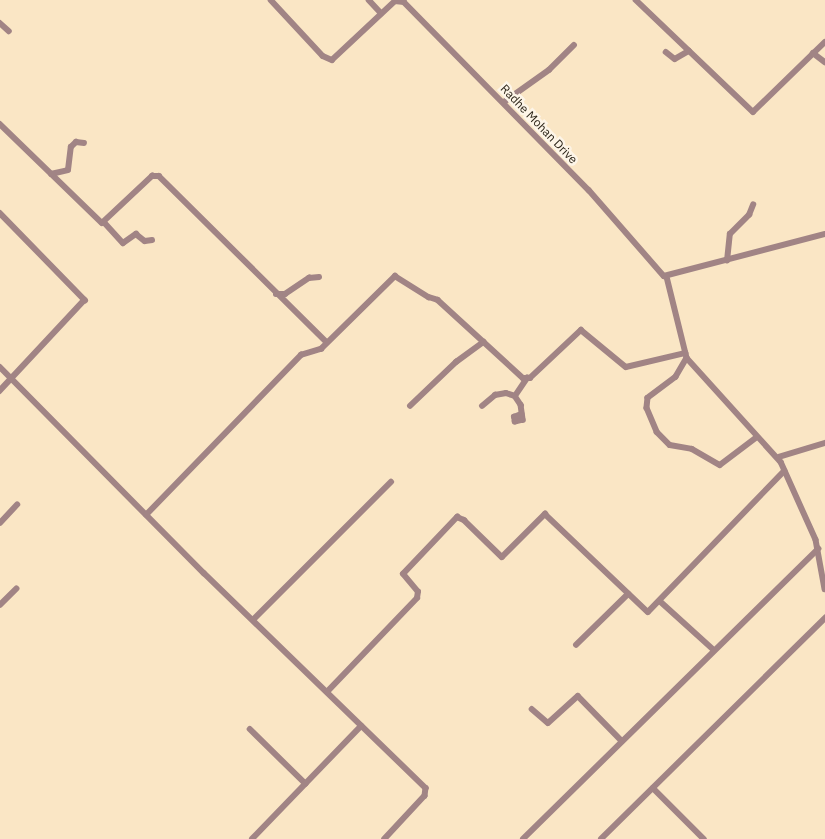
<!DOCTYPE html>
<style>
body{margin:0}
#map{position:relative;width:825px;height:839px;overflow:hidden;background:#fae6c5;font-family:"IBM Plex Sans",sans-serif}
div>[style]{position:absolute}
.minor>*{height:5.5px;margin:-2.75px;padding:0 2.75px;transform-origin:2.75px;border-radius:2.75px;background:#a18485}
span{translate:-50% -50%;white-space:nowrap;text-align:center;line-height:1.15;-webkit-text-stroke:5px #fdf5e8;paint-order:stroke}
.street-label{font-size:12px;color:#2a2317}
</style>
<div id="map">
<div class="minor">
<i style="left:271px;top:0;width:76px;rotate:47.1deg"></i>
<i style="left:323px;top:56px;width:10px;rotate:24deg"></i>
<i style="left:332px;top:60px;width:86px;rotate:-43.1deg"></i>
<i style="left:395px;top:1px;width:9px;rotate:6deg"></i>
<i style="left:404px;top:2px;width:264px;rotate:45.5deg"></i>
<i style="left:589px;top:190px;width:114px;rotate:48.9deg"></i>
<i style="left:664px;top:276px;width:166px;rotate:-14.6deg"></i>
<i style="left:369px;top:0;width:18px;rotate:47deg"></i>
<i style="left:636px;top:0;width:162px;rotate:43.7deg"></i>
<i style="left:753px;top:112px;width:100px;rotate:-44.2deg"></i>
<i style="left:0;top:23px;width:12px;rotate:42deg"></i>
<i style="left:666px;top:52px;width:11px;rotate:38deg"></i>
<i style="left:675px;top:59px;width:16px;rotate:-30deg"></i>
<i style="left:813px;top:53px;width:15px;rotate:37deg"></i>
<i style="left:504px;top:102px;width:55px;rotate:-35.4deg"></i>
<i style="left:549px;top:70px;width:35px;rotate:-45deg"></i>
<i style="left:0;top:124px;width:142px;rotate:44.1deg"></i>
<i style="left:102px;top:223px;width:69px;rotate:-43.2deg"></i>
<i style="left:152px;top:176px;width:7px"></i>
<i style="left:159px;top:176px;width:236px;rotate:44.7deg"></i>
<i style="left:51px;top:174px;width:17px;rotate:-13deg"></i>
<i style="left:68px;top:170px;width:23px;rotate:-83deg"></i>
<i style="left:71px;top:147px;width:7px;rotate:-45deg"></i>
<i style="left:76px;top:142px;width:8px;rotate:7deg"></i>
<i style="left:0;top:213px;width:122px;rotate:45.7deg"></i>
<i style="left:85px;top:300px;width:125px;rotate:133deg"></i>
<i style="left:105px;top:223px;width:27px;rotate:48deg"></i>
<i style="left:123px;top:243px;width:16px;rotate:-35deg"></i>
<i style="left:136px;top:234px;width:11px;rotate:38deg"></i>
<i style="left:145px;top:241px;width:7px;rotate:-8deg"></i>
<i style="left:727px;top:261px;width:27px;rotate:-84deg"></i>
<i style="left:730px;top:234px;width:27px;rotate:-45deg"></i>
<i style="left:749px;top:215px;width:11px;rotate:-68deg"></i>
<i style="left:667px;top:277px;width:83px;rotate:76.1deg"></i>
<i style="left:687px;top:358px;width:140px;rotate:47.9deg"></i>
<i style="left:781px;top:462px;width:85px;rotate:65.8deg"></i>
<i style="left:816px;top:540px;width:50px;rotate:79.6deg"></i>
<i style="left:276px;top:294px;width:9px"></i>
<i style="left:285px;top:294px;width:29px;rotate:-34deg"></i>
<i style="left:309px;top:278px;width:10px;rotate:-6deg"></i>
<i style="left:687px;top:358px;width:22px;rotate:120deg"></i>
<i style="left:676px;top:377px;width:35px;rotate:143deg"></i>
<i style="left:648px;top:398px;width:10px;rotate:96deg"></i>
<i style="left:647px;top:408px;width:26px;rotate:67deg"></i>
<i style="left:657px;top:432px;width:18px;rotate:45deg"></i>
<i style="left:670px;top:445px;width:22px;rotate:10deg"></i>
<i style="left:692px;top:449px;width:32px;rotate:30deg"></i>
<i style="left:720px;top:465px;width:46px;rotate:-37.1deg"></i>
<i style="left:0;top:367px;width:290px;rotate:45.3deg"></i>
<i style="left:204px;top:573px;width:309px;rotate:44.1deg"></i>
<i style="left:426px;top:788px;width:8px;rotate:97deg"></i>
<i style="left:425px;top:796px;width:59px;rotate:132.9deg"></i>
<i style="left:515px;top:396px;width:22px;rotate:-56deg"></i>
<i style="left:410px;top:406px;width:64px;rotate:-43.7deg"></i>
<i style="left:456px;top:362px;width:34px;rotate:-36deg"></i>
<i style="left:482px;top:406px;width:17px;rotate:-40deg"></i>
<i style="left:495px;top:395px;width:11px;rotate:-10deg"></i>
<i style="left:506px;top:393px;width:9px;rotate:18deg"></i>
<i style="left:515px;top:396px;width:11px;rotate:56deg"></i>
<i style="left:521px;top:405px;width:15px;rotate:82deg"></i>
<i style="left:523px;top:420px;width:8px;rotate:166deg"></i>
<i style="left:515px;top:422px;width:5px;rotate:-101deg"></i>
<i style="left:514px;top:417px;width:8px;rotate:-23deg"></i>
<i style="left:779px;top:457px;width:48px;rotate:-16.9deg"></i>
<i style="left:146px;top:515px;width:223px;rotate:-45.9deg"></i>
<i style="left:301px;top:355px;width:21px;rotate:-17deg"></i>
<i style="left:321px;top:349px;width:104px;rotate:-44.6deg"></i>
<i style="left:395px;top:276px;width:40px;rotate:32deg"></i>
<i style="left:429px;top:297px;width:9px;rotate:18deg"></i>
<i style="left:438px;top:300px;width:115px;rotate:42.5deg"></i>
<i style="left:523px;top:378px;width:7px"></i>
<i style="left:530px;top:378px;width:70px;rotate:-43.3deg"></i>
<i style="left:581px;top:330px;width:58px;rotate:39.4deg"></i>
<i style="left:626px;top:367px;width:61px;rotate:-13.3deg"></i>
<i style="left:0;top:523px;width:25px;rotate:-47deg"></i>
<i style="left:660px;top:601px;width:72px;rotate:42.2deg"></i>
<i style="left:0;top:605px;width:23px;rotate:-45deg"></i>
<i style="left:253px;top:620px;width:195px;rotate:-45deg"></i>
<i style="left:576px;top:645px;width:73px;rotate:-44.4deg"></i>
<i style="left:327px;top:692px;width:130px;rotate:-46.2deg"></i>
<i style="left:417px;top:598px;width:6px;rotate:-81deg"></i>
<i style="left:418px;top:592px;width:23px;rotate:-130deg"></i>
<i style="left:403px;top:574px;width:79px;rotate:-46.5deg"></i>
<i style="left:457px;top:517px;width:8px;rotate:23deg"></i>
<i style="left:464px;top:520px;width:53px;rotate:44.2deg"></i>
<i style="left:502px;top:557px;width:61px;rotate:-45deg"></i>
<i style="left:545px;top:514px;width:142px;rotate:43.6deg"></i>
<i style="left:648px;top:612px;width:196px;rotate:-46deg"></i>
<i style="left:532px;top:709px;width:21px;rotate:41deg"></i>
<i style="left:548px;top:723px;width:40px;rotate:-42deg"></i>
<i style="left:578px;top:696px;width:63px;rotate:45.6deg"></i>
<i style="left:250px;top:729px;width:78px;rotate:44.5deg"></i>
<i style="left:653px;top:788px;width:72px;rotate:45deg"></i>
<i style="left:252px;top:839px;width:157px;rotate:-46deg"></i>
<i style="left:523px;top:839px;width:414px;rotate:-44.5deg"></i>
<i style="left:601px;top:839px;width:315px;rotate:-44.6deg"></i>
</div>
<div class="street-label">
<span style="left:539px;top:124px;rotate:46deg">Radhe Mohan Drive</span>
</div>
</div>
